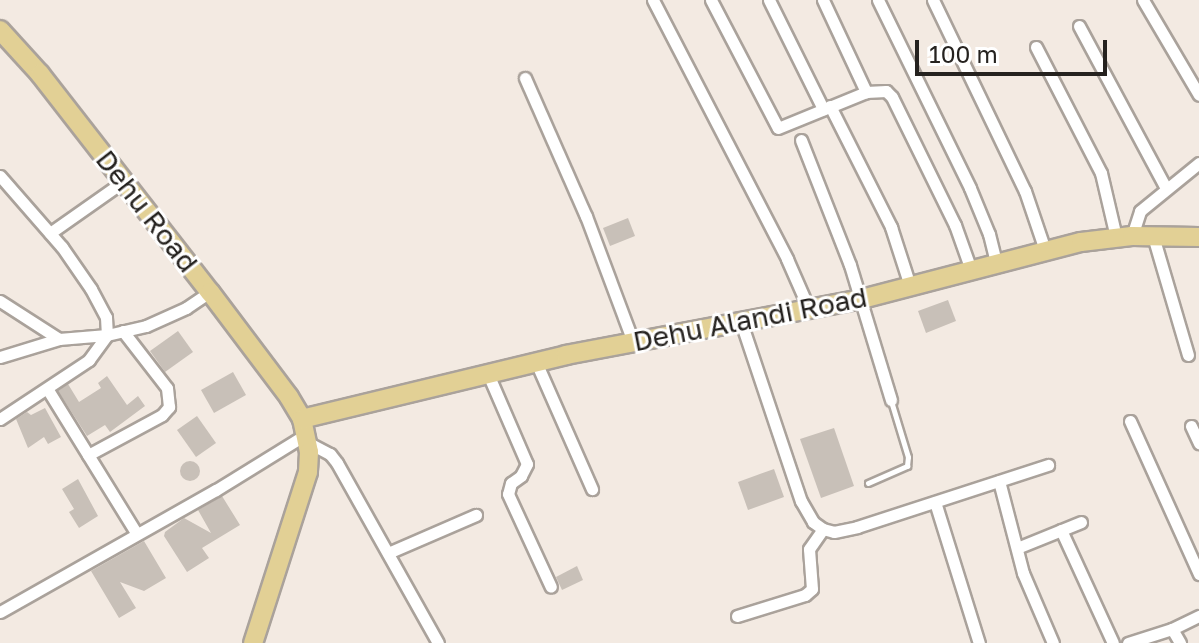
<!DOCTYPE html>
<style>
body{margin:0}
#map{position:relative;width:1199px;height:643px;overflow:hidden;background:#f3eae2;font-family:"Golos Text",sans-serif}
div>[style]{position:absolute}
.building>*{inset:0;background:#c8c0b8}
.round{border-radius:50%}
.roads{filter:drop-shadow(2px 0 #aaa29b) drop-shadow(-2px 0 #aaa29b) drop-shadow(0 2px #aaa29b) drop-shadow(0 -2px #aaa29b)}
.service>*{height:5px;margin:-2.5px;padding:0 2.5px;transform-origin:2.5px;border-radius:2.5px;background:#fff}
.minor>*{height:11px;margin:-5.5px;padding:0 5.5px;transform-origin:5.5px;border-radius:5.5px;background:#fff}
.primary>*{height:18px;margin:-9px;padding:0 9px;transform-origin:9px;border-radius:9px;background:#e2d095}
span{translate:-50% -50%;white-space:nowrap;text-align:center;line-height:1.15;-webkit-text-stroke:6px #fff;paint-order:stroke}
.street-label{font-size:28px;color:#25221f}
.scale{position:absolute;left:915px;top:40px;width:192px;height:36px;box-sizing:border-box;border:4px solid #25221f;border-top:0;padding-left:10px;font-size:24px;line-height:28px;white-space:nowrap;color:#25221f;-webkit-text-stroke:6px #fff;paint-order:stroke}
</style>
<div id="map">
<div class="building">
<i style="clip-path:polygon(628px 218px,635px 236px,610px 246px,603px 228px)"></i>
<i style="clip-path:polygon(948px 300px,956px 321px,926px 333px,918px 311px)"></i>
<i style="clip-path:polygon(178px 331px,193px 352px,165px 372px,150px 351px)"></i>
<i style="clip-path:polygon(233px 372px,246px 395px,214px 413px,201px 390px)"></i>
<i style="clip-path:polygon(107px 376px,127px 405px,138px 396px,145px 406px,110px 432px,105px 425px,87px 436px,58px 391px,68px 384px,79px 402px,101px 388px,98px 383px)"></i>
<i style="clip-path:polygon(45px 408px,61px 437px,48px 444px,44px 437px,28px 448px,16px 419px,27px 412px,31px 415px)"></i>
<i style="clip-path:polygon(197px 416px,216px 443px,196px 457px,177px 430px)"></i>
<i style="clip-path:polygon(834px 428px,854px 486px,821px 498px,800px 439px)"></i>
<i class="round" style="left:180px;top:461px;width:20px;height:20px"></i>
<i style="clip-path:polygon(774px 469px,784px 497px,748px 510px,738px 482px)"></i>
<i style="clip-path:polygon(78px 479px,98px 516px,79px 528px,69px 512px,74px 509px,62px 489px)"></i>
<i style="clip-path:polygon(222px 496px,240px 525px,202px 548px,209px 558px,187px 572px,164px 536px,165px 532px,184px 518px,211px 533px,198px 510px)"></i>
<i style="clip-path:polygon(144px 541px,166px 578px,144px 591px,120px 582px,136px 608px,119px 618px,91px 571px)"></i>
<i style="clip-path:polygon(577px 566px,583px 580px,562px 590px,556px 577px)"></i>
</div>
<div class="roads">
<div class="service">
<i style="left:868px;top:483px;width:43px;rotate:-23.6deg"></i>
<i style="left:907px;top:466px;width:9px;rotate:-84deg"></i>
<i style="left:908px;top:457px;width:59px;rotate:-106.9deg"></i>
</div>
<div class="minor">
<i style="left:653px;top:0;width:292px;rotate:62.6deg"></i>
<i style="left:787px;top:259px;width:55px;rotate:66.3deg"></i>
<i style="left:711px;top:0;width:144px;rotate:62.4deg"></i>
<i style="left:778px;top:128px;width:95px;rotate:-22.2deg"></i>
<i style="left:866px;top:92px;width:20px;rotate:-3deg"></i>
<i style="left:886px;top:91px;width:8px;rotate:45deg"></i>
<i style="left:892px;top:97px;width:143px;rotate:63.8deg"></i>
<i style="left:955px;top:225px;width:48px;rotate:70.4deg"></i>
<i style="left:769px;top:0;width:122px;rotate:63.6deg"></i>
<i style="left:823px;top:0;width:102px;rotate:64.9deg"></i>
<i style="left:878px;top:0;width:209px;rotate:63.9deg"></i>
<i style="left:970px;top:188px;width:50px;rotate:67.6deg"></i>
<i style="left:989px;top:234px;width:30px;rotate:76deg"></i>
<i style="left:933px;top:0;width:212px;rotate:64.3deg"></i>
<i style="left:1025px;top:191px;width:62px;rotate:71.3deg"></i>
<i style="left:1143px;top:0;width:110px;rotate:59.5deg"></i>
<i style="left:1079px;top:26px;width:184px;rotate:61.8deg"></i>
<i style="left:1036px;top:47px;width:142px;rotate:62.7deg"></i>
<i style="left:1101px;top:173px;width:66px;rotate:76.8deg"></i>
<i style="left:525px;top:78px;width:151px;rotate:66.2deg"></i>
<i style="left:586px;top:216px;width:134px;rotate:69.5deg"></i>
<i style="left:830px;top:106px;width:136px;rotate:63.2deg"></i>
<i style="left:891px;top:227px;width:62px;rotate:72.1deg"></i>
<i style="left:801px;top:140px;width:134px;rotate:68.6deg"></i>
<i style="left:850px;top:265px;width:141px;rotate:73.1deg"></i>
<i style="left:0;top:176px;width:94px;rotate:48.9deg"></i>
<i style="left:62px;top:247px;width:51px;rotate:55.4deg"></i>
<i style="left:91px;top:289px;width:32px;rotate:62deg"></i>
<i style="left:106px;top:317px;width:18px;rotate:87deg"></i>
<i style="left:107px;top:335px;width:31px;rotate:126deg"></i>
<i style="left:89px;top:360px;width:107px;rotate:146.5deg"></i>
<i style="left:50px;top:233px;width:90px;rotate:-35.1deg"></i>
<i style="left:1132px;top:236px;width:26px;rotate:-72deg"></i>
<i style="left:1140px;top:211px;width:76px;rotate:-39.1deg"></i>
<i style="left:1153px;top:236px;width:124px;rotate:73.6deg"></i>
<i style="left:0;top:301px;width:70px;rotate:32.8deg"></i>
<i style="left:741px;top:322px;width:189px;rotate:71.5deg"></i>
<i style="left:801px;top:501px;width:24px;rotate:60deg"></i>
<i style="left:813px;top:522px;width:12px;rotate:35deg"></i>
<i style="left:823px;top:529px;width:11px;rotate:15deg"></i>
<i style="left:834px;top:532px;width:24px;rotate:-12deg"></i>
<i style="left:857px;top:527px;width:201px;rotate:-18deg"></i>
<i style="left:0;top:357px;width:62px;rotate:-17deg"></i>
<i style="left:59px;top:339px;width:48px;rotate:-4.8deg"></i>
<i style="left:107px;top:335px;width:40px;rotate:-13deg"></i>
<i style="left:146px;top:326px;width:44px;rotate:-24.2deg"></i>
<i style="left:186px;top:308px;width:29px;rotate:-34deg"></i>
<i style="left:536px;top:362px;width:139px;rotate:66.2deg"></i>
<i style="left:488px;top:374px;width:98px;rotate:66.6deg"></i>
<i style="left:527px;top:464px;width:13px;rotate:117deg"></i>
<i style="left:521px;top:476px;width:12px;rotate:145deg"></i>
<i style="left:511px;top:483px;width:11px;rotate:105deg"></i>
<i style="left:508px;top:494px;width:102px;rotate:65.2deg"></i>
<i style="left:48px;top:390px;width:169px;rotate:58.3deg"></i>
<i style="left:1130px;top:421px;width:168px;rotate:65.7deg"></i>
<i style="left:1191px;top:426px;width:19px;rotate:65deg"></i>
<i style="left:307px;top:442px;width:26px;rotate:28deg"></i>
<i style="left:330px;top:454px;width:11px;rotate:52deg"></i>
<i style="left:337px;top:463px;width:206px;rotate:60.7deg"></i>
<i style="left:88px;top:455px;width:84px;rotate:-28.4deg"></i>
<i style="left:162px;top:415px;width:11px;rotate:-49deg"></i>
<i style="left:169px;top:407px;width:19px;rotate:-96deg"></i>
<i style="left:167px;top:388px;width:72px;rotate:-127.7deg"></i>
<i style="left:999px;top:481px;width:95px;rotate:75.4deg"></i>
<i style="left:1023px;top:573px;width:76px;rotate:66.8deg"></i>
<i style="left:935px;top:502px;width:148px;rotate:72.7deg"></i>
<i style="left:1061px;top:530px;width:124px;rotate:65.3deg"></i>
<i style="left:1017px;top:548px;width:69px;rotate:-22.1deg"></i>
<i style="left:388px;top:553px;width:96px;rotate:-23.4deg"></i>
<i style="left:0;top:612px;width:248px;rotate:-29.5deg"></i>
<i style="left:216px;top:490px;width:105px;rotate:-31.7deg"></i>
<i style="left:737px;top:616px;width:71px;rotate:-17.2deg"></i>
<i style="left:805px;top:595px;width:9px;rotate:-41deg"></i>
<i style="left:812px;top:589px;width:40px;rotate:-94.3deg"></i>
<i style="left:809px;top:549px;width:24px;rotate:-55deg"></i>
<i style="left:1172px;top:629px;width:16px;rotate:60deg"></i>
<i style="left:1128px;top:643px;width:46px;rotate:-17.7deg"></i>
<i style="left:1172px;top:629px;width:30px;rotate:-26deg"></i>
</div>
<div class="primary">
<i style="left:0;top:30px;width:59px;rotate:47.7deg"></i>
<i style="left:40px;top:74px;width:276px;rotate:52.1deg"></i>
<i style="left:210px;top:292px;width:131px;rotate:53deg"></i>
<i style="left:289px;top:397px;width:26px;rotate:59deg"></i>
<i style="left:302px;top:419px;width:34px;rotate:78deg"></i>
<i style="left:309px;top:452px;width:20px;rotate:93deg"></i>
<i style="left:308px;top:472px;width:180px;rotate:107.8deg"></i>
<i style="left:302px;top:419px;width:272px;rotate:-13.6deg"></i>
<i style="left:566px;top:355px;width:297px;rotate:-10.7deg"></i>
<i style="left:858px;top:300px;width:230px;rotate:-14.6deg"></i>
<i style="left:1081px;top:242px;width:51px;rotate:-6.7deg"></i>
<i style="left:1132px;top:236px;width:67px;rotate:0.9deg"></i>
</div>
</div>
<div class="street-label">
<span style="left:147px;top:211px;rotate:52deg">Dehu Road</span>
<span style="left:750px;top:319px;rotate:-11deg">Dehu Alandi Road</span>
</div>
<div class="scale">100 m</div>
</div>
